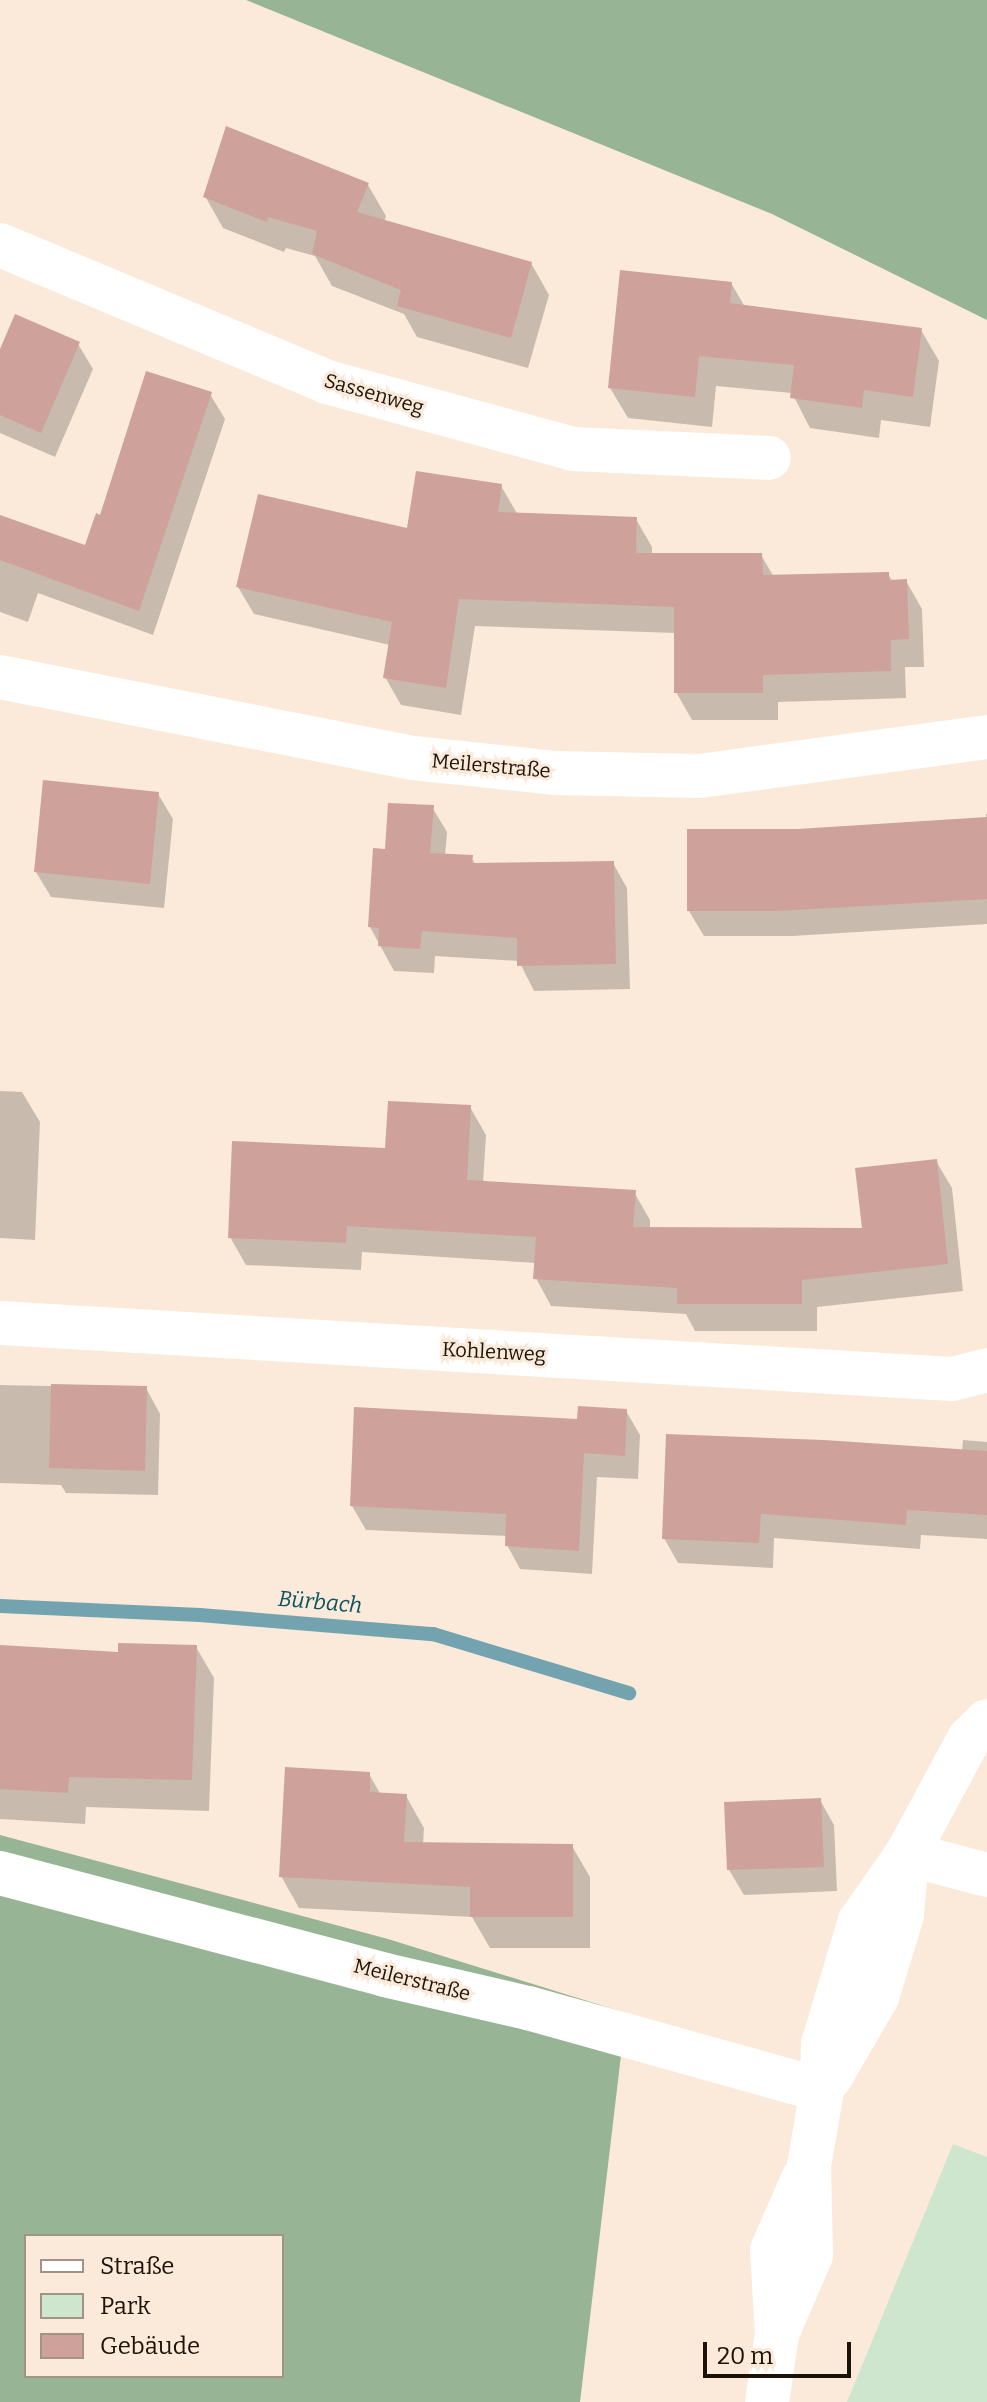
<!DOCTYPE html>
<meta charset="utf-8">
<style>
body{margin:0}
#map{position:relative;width:987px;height:2402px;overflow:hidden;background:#fbeada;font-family:Bitter,serif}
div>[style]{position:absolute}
.green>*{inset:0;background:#cfe6ce}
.forest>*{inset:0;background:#97b495}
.shadow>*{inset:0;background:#0003}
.stream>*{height:14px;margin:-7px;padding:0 7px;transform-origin:7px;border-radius:7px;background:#72a3af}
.building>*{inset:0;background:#cea19b}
.minor>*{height:44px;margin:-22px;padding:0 22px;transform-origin:22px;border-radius:22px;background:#fff}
span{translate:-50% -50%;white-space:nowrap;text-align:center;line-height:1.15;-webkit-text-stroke:6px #fbeada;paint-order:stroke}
.street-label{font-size:20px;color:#1b1208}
.water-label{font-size:22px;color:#0a525f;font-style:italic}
.legend{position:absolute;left:24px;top:2234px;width:260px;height:144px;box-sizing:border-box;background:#fbeada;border:2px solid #a19486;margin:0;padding:10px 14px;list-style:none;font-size:24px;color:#1b1208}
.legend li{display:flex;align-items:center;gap:16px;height:40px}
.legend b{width:40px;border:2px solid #a19486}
.scale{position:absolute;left:703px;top:2342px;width:148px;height:36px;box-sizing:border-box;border:4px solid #1b1208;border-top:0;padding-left:10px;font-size:24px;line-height:28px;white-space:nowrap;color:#1b1208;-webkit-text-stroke:6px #fbeada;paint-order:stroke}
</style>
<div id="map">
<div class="green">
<i style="clip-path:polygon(953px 2144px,987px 2157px,987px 2402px,847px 2402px)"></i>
</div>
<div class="forest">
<i style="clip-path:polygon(246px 0,987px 0,987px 320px,772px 214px)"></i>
<i style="clip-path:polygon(evenodd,0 1835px,388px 1939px,626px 2013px,580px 2402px,0 2402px,0 1835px,26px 2236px,282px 2236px,282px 2376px,26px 2376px,26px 2236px)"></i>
</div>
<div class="shadow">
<i style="clip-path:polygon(368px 185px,386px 216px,384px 222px,531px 263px,549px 295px,528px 368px,417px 337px,404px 314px,332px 286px,315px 256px,286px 248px,284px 252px,223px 228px,205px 196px)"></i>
<i style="clip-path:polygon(731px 283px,745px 307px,921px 330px,939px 361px,930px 427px,881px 420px,879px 438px,810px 428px,792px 393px,716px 386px,712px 427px,628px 418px,610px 388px)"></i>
<i style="clip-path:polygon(78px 344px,93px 369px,55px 457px,0 433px,0 354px)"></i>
<i style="clip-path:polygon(210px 394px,225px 419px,153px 635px,38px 593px,28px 622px,0 612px,0 517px,86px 547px,101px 517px)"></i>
<i style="clip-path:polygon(501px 486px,518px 515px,636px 519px,652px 547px,652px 555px,761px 555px,774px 577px,888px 574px,893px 582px,906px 581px,922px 609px,924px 667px,905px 667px,906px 698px,778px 702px,778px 720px,692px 720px,676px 692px,676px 633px,475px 626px,461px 715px,401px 705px,385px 677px,390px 645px,254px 614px,238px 587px,408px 530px)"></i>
<i style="clip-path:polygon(158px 794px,173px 819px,164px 908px,51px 897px,36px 872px)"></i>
<i style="clip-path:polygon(432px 807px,447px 832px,445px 856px,471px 857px,476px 865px,613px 863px,627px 888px,630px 989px,534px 991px,519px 961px,435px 956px,434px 973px,394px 971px,370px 927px,387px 851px)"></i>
<i style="clip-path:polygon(986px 814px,987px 814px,987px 924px,793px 936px,704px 936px,689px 911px,798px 831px,986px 819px)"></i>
<i style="clip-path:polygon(0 1091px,22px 1092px,40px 1122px,35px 1240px,0 1238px)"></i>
<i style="clip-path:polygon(470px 1107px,486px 1135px,483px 1183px,634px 1192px,650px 1220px,650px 1229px,864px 1230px,936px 1161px,952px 1188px,963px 1291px,817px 1307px,817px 1331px,695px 1331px,686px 1314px,551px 1306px,536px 1278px,537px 1263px,362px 1252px,361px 1270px,246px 1265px,230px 1237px)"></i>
<i style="clip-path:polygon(0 1385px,146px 1388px,160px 1414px,158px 1495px,66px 1493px,61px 1485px,0 1483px)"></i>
<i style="clip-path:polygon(626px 1411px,640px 1435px,638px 1479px,597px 1477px,592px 1574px,520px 1569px,507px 1545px,507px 1536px,366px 1530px,352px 1506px,579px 1421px)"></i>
<i style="clip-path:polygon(963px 1440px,987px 1442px,987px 1539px,921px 1535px,920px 1549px,774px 1538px,773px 1568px,678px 1563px,664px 1538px,962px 1451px)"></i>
<i style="clip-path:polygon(0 1647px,120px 1654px,196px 1647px,214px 1678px,209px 1811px,86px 1807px,85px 1824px,0 1819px)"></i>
<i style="clip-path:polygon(369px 1774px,381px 1795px,406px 1796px,424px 1828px,423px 1845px,572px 1846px,590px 1877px,590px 1948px,490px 1948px,472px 1917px,299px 1908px,281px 1876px)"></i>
<i style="clip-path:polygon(820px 1800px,834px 1825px,837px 1891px,744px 1895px,729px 1870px)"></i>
</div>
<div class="stream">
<i style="left:0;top:1606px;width:200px;rotate:2.6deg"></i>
<i style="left:200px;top:1615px;width:234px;rotate:4.7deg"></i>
<i style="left:433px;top:1634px;width:205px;rotate:16.8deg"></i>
</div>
<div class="building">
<i style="clip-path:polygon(226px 126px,369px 183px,357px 212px,532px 262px,511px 338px,397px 306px,401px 290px,312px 254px,317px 231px,268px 217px,267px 222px,203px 197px)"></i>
<i style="clip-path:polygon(620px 270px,732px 282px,730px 303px,922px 328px,913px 397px,864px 390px,862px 408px,790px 398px,794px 365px,699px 356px,695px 397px,608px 388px)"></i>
<i style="clip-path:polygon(15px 314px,80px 342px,41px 433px,0 415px,0 349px)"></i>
<i style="clip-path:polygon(146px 371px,212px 392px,139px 611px,0 560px,0 515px,85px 545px,96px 513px,100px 515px)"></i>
<i style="clip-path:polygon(416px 471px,502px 484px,498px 512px,637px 517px,636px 553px,762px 553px,763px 575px,889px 572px,889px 580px,907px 579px,909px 639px,891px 640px,891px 671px,763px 675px,763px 693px,674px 693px,674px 607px,459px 599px,446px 688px,383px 678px,392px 622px,236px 587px,258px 494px,407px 528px)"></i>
<i style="clip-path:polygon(43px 780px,159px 792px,150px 884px,34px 872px)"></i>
<i style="clip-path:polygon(388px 803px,434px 805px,430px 853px,473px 855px,472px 863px,614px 861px,616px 964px,517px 966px,517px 938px,422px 931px,420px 949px,378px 946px,379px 928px,368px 927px,373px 848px,385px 849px)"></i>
<i style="clip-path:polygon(987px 817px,987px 899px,778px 911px,687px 911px,687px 829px,798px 829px)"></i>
<i style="clip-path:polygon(388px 1101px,471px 1105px,467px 1180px,636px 1190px,633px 1227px,862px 1228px,855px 1168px,937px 1159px,948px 1264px,802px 1280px,802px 1304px,677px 1304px,677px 1288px,533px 1279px,536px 1237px,347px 1226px,346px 1243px,228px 1238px,232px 1141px,385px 1148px)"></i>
<i style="clip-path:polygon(51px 1384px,147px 1386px,145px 1471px,49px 1468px)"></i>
<i style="clip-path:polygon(578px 1406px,627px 1409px,625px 1456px,584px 1453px,579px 1551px,505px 1546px,506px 1514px,350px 1506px,354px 1407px,577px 1419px)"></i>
<i style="clip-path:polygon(666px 1434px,824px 1440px,987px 1451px,987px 1515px,907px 1510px,906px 1525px,761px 1514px,759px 1543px,662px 1539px)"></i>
<i style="clip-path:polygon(118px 1643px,197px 1645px,192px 1780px,69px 1777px,68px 1793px,0 1789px,0 1645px,118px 1652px)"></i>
<i style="clip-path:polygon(285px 1767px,370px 1772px,370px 1792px,407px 1794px,404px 1842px,573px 1844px,573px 1917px,470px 1917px,470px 1887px,279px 1877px)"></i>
<i style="clip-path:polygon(821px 1798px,824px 1867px,727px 1870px,724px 1802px)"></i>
</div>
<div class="minor">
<i style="left:0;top:245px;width:355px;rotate:22.7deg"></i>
<i style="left:327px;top:382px;width:255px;rotate:15.2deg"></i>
<i style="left:573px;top:449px;width:196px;rotate:2.6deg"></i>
<i style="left:0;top:677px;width:421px;rotate:11.1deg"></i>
<i style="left:413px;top:758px;width:144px;rotate:6deg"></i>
<i style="left:556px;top:773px;width:143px;rotate:1.2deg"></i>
<i style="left:699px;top:776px;width:291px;rotate:-7.7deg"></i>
<i style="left:0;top:1323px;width:954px;rotate:3.37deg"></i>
<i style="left:952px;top:1379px;width:36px;rotate:-14deg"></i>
<i style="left:907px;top:1854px;width:83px;rotate:14.7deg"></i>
<i style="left:0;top:1873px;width:398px;rotate:14.8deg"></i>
<i style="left:385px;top:1975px;width:147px;rotate:13deg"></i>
<i style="left:528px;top:2008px;width:305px;rotate:15.6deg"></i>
<i style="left:830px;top:2078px;width:94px;rotate:-59.9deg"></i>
<i style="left:877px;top:1997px;width:86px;rotate:-73deg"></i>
<i style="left:902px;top:1915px;width:60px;rotate:-85.2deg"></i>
<i style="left:777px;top:2334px;width:86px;rotate:-66.7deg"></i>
<i style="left:811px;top:2255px;width:89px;rotate:-91.3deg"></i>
<i style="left:809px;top:2166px;width:77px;rotate:-80.3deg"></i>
<i style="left:822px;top:2090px;width:46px;rotate:-88.8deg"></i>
<i style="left:823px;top:2044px;width:128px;rotate:-73.3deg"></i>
<i style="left:860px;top:1921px;width:82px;rotate:-55deg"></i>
<i style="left:907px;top:1854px;width:131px;rotate:-61.7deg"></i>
<i style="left:969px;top:1739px;width:25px;rotate:-45deg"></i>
<i style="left:767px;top:2402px;width:69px;rotate:-81.6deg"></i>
<i style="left:777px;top:2334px;width:84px;rotate:-93.4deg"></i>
<i style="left:772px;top:2250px;width:77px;rotate:-66.4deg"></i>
</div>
<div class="street-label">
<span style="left:374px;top:394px;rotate:16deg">Sassenweg</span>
<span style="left:491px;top:766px;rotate:5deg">Meilerstraße</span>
<span style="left:494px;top:1352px;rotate:3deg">Kohlenweg</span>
<span style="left:412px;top:1980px;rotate:14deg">Meilerstraße</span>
</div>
<div class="water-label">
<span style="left:320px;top:1602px;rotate:5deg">Bürbach</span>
</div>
<ul class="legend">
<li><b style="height:10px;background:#fff"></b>Straße</li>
<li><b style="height:22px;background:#cfe6ce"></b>Park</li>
<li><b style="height:22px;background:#cea19b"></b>Gebäude</li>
</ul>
<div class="scale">20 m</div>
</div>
